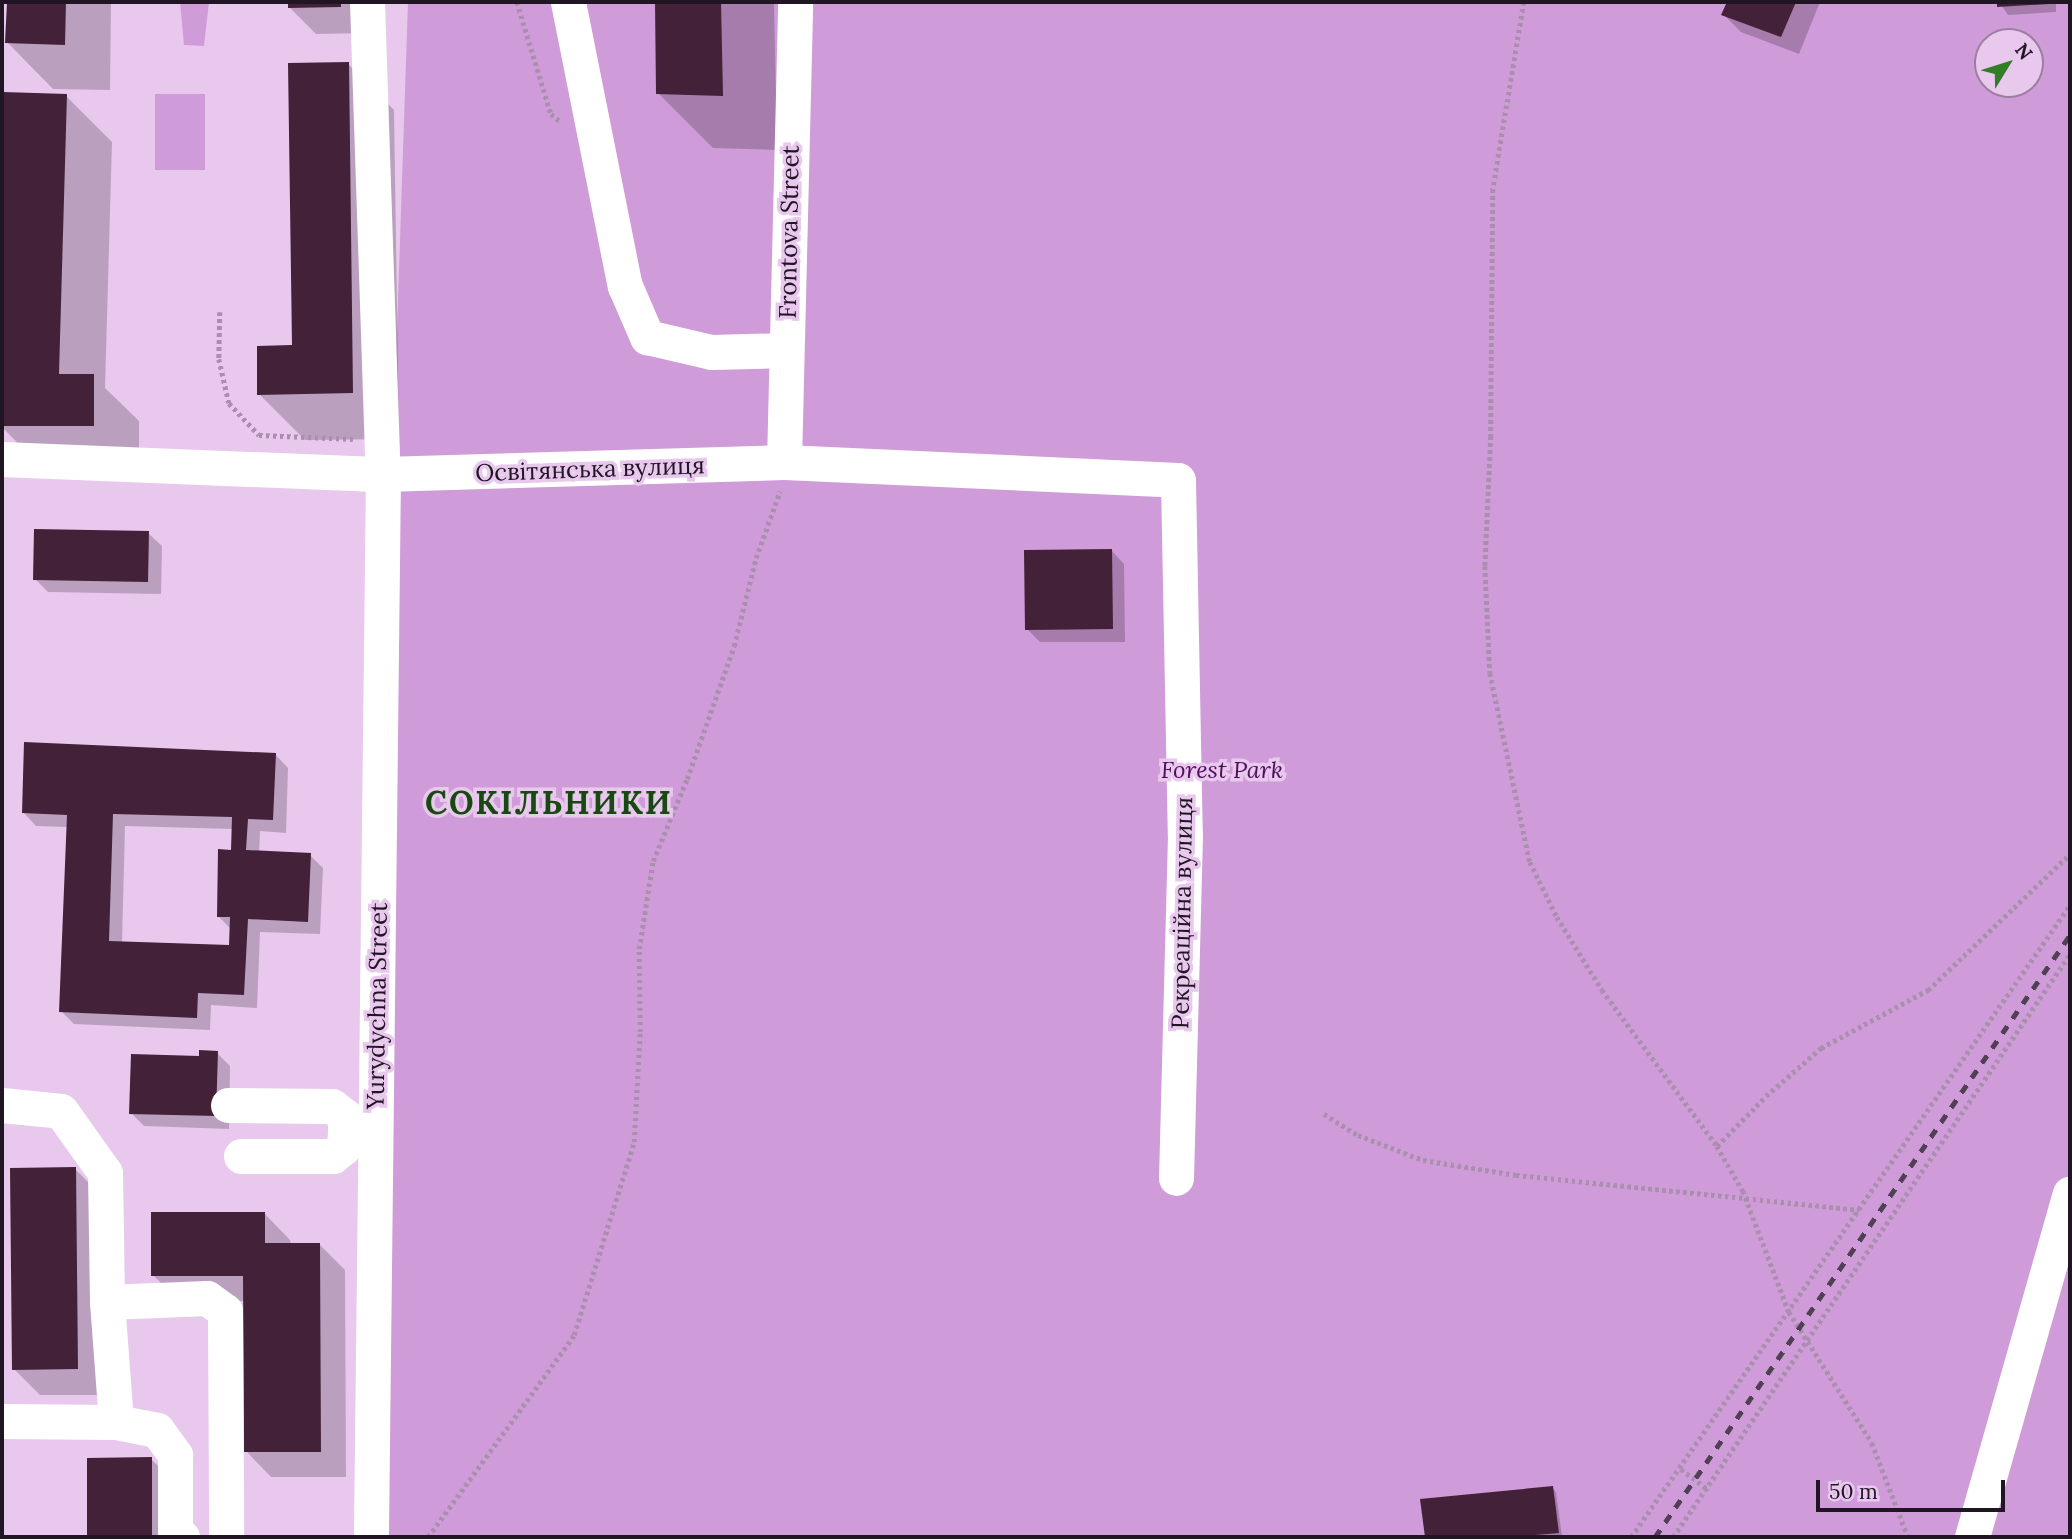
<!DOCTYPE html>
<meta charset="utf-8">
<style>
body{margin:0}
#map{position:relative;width:2072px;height:1539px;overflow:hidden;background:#e9c8ee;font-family:Lora,serif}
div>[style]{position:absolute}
.green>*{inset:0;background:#d09bd9}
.shadow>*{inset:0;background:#0003}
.building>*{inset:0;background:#432138}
.path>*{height:4.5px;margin-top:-2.25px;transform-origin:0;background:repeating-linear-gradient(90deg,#a98fad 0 3.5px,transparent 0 7px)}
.minor>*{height:35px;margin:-17.5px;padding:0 17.5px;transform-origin:17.5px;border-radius:17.5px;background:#fff}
.rail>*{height:5px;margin-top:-2.5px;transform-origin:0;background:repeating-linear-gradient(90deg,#504053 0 9px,transparent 0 18px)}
span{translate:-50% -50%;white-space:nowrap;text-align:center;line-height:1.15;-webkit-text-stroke:7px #e9c8ee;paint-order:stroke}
.street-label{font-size:24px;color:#201523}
.park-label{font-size:24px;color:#4f0e5b;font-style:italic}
.district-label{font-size:32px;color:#184911;font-weight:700;letter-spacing:2px}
.frame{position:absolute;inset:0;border:4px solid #201523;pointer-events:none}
.north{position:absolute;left:1974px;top:28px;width:70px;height:70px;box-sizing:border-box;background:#e9c8ee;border:2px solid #99809d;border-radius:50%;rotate:52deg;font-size:19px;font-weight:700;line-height:28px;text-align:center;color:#201523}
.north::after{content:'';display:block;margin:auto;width:24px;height:32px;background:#327e26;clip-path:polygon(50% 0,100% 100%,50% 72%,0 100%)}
.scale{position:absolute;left:1816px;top:1480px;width:189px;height:32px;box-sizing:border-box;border:4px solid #201523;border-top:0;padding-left:9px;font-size:21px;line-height:24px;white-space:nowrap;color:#201523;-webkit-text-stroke:5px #e9c8ee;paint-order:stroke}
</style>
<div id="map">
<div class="green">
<i style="clip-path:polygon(180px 2px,209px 2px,204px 46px,184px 45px)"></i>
<i style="clip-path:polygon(evenodd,408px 2px,2070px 2px,2070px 1537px,373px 1537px,394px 419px,408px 2px,1988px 42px,2030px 42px,2030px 84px,1988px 84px,1988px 42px)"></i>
<i style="clip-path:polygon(155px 94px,205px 94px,205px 170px,155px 170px)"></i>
</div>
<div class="shadow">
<i style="clip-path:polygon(8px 2px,111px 2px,110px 90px,53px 89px,7px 42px)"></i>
<i style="clip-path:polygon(289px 2px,365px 2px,366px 33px,316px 34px,290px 8px)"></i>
<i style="clip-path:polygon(657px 2px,774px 2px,777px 150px,713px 148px,658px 93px)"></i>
<i style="clip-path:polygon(1729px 2px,1820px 2px,1799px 54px,1741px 32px,1723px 14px)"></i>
<i style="clip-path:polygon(1999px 2px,2056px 2px,2056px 12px,2008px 15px)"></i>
<i style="clip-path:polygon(348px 64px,394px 110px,399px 439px,305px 440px,259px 394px,294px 347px)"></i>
<i style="clip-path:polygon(5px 94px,66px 96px,112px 142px,105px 388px,139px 421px,139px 472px,46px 472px,2px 427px)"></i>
<i style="clip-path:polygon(148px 533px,162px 546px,161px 594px,48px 592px,35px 579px)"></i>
<i style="clip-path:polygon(1111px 550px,1124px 564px,1125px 642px,1040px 642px,1027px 629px)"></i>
<i style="clip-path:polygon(evenodd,275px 754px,288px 768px,286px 833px,260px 831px,259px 853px,310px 855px,323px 868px,320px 934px,260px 932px,257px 1008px,211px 1005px,210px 1030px,74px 1024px,61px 1011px,68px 827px,36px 826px,23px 812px,275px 754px,125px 826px,233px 829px,232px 851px,218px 916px,231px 929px,231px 947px,122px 943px,125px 826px)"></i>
<i style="clip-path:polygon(217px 1053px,230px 1066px,229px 1129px,144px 1126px,131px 1113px,201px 1058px)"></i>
<i style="clip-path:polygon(75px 1169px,101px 1195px,103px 1395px,40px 1395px,14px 1369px)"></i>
<i style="clip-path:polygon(265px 1214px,290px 1240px,291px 1244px,319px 1244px,345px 1270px,346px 1477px,271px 1477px,246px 1451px,245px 1301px,179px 1301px,153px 1275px)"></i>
<i style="clip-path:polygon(88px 1459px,151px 1459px,177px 1485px,177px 1537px,89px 1537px)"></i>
<i style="clip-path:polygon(1552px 1488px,1556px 1492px,1562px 1536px,1427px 1537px,1422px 1500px)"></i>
</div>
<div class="building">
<i style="clip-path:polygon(7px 2px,66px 2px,65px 45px,5px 43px)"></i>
<i style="clip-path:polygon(288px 2px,341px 2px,341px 7px,288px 8px)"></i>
<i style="clip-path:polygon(655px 2px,721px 2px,723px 96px,656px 94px)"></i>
<i style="clip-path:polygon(1727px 2px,1796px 2px,1781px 37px,1721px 15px)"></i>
<i style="clip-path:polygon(1997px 2px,2048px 2px,2049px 4px,1997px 7px)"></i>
<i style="clip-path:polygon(349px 62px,353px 393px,257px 395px,257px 346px,292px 345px,288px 63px)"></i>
<i style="clip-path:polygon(3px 92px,67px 94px,59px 374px,94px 374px,94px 426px,2px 426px)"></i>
<i style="clip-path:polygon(34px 529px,149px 531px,148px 582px,33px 580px)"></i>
<i style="clip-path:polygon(1112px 549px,1113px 629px,1025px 630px,1024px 550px)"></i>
<i style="clip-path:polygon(evenodd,24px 742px,276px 753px,273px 820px,248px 819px,246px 850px,311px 853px,308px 922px,248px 919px,244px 995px,198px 993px,197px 1018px,59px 1012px,67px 815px,22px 813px,24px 742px,113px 814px,232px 817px,231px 850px,218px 849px,217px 917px,230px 917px,229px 945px,109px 941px,113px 814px)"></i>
<i style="clip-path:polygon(199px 1050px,218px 1051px,216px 1116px,129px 1114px,131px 1054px,199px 1056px)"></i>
<i style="clip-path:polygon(76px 1167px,78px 1369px,12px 1370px,10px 1168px)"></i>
<i style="clip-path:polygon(151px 1212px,265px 1212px,265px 1243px,320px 1243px,321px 1452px,244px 1452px,243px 1276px,151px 1276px)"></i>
<i style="clip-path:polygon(152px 1457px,152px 1537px,87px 1537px,87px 1458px)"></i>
<i style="clip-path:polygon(1553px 1486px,1559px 1533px,1512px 1537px,1425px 1537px,1420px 1499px)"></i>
</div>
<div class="path">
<i style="left:517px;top:2px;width:117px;rotate:73.1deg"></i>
<i style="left:551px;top:114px;width:13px;rotate:39deg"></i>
<i style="left:1524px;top:2px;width:190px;rotate:99.4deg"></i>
<i style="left:1493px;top:189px;width:247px;rotate:90.5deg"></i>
<i style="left:1491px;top:436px;width:130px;rotate:92.6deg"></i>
<i style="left:1485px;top:566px;width:107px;rotate:87.3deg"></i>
<i style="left:1490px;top:673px;width:193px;rotate:78.1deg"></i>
<i style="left:1530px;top:862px;width:61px;rotate:63.9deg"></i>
<i style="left:1557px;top:917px;width:86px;rotate:58.3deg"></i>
<i style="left:1602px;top:990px;width:194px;rotate:53.6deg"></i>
<i style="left:1717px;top:1146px;width:52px;rotate:60deg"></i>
<i style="left:1743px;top:1191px;width:129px;rotate:69.2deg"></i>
<i style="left:1789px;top:1312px;width:155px;rotate:57.6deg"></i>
<i style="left:1872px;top:1443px;width:101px;rotate:69deg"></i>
<i style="left:220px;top:312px;width:47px;rotate:91.2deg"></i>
<i style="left:219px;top:359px;width:45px;rotate:77.2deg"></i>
<i style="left:229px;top:403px;width:44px;rotate:46.8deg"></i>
<i style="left:259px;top:435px;width:94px;rotate:2.4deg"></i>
<i style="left:1324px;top:1114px;width:40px;rotate:32deg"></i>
<i style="left:1358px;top:1135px;width:70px;rotate:21deg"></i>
<i style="left:1423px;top:1160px;width:94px;rotate:9.2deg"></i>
<i style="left:1516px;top:1175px;width:345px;rotate:5.8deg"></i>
<i style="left:1717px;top:1146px;width:70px;rotate:-45.6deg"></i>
<i style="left:1766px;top:1096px;width:73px;rotate:-41.1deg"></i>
<i style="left:1821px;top:1048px;width:122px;rotate:-28.5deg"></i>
<i style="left:1928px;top:990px;width:197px;rotate:-43.8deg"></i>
<i style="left:1681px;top:1469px;width:34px;rotate:37deg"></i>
<i style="left:428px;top:1537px;width:249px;rotate:-54.1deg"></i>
<i style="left:574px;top:1335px;width:202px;rotate:-72.7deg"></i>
<i style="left:634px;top:1142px;width:110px;rotate:-86.9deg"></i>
<i style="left:640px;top:1032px;width:83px;rotate:-90.7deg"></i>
<i style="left:639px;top:949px;width:89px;rotate:-81deg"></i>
<i style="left:653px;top:861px;width:89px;rotate:-67.5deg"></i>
<i style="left:687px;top:779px;width:141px;rotate:-70.5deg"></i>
<i style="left:734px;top:646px;width:91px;rotate:-76deg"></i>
<i style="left:756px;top:558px;width:71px;rotate:-70.3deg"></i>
<i style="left:1631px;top:1537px;width:770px;rotate:-55.22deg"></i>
<i style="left:1673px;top:1537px;width:705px;rotate:-55.75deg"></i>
</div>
<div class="minor">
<i style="left:367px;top:2px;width:472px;rotate:88.1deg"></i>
<i style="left:383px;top:474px;width:1063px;rotate:90.65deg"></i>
<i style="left:568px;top:2px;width:290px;rotate:78.7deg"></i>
<i style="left:625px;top:286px;width:56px;rotate:66.7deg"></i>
<i style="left:647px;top:337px;width:66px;rotate:13.2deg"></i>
<i style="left:711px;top:352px;width:75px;rotate:-1.5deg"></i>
<i style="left:2px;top:459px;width:381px;rotate:2.3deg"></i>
<i style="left:383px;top:474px;width:401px;rotate:-1.7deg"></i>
<i style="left:784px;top:462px;width:394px;rotate:2.6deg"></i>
<i style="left:1178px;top:480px;width:355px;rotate:88.9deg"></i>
<i style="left:1185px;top:835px;width:343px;rotate:91.5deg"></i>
<i style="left:784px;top:462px;width:460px;rotate:-88.6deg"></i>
<i style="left:2px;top:1105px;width:59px;rotate:5.8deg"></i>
<i style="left:61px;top:1111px;width:76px;rotate:54.6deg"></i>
<i style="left:105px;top:1173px;width:129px;rotate:89.1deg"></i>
<i style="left:107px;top:1302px;width:120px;rotate:85.7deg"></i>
<i style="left:116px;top:1422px;width:114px;rotate:-179.5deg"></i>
<i style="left:228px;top:1105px;width:104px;rotate:0.6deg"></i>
<i style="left:332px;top:1106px;width:16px;rotate:38deg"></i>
<i style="left:345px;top:1116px;width:17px;rotate:90deg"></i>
<i style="left:345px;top:1133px;width:30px;rotate:-2deg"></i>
<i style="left:241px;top:1156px;width:92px"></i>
<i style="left:333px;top:1156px;width:14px;rotate:-39deg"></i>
<i style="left:344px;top:1147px;width:14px;rotate:-86deg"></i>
<i style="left:107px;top:1302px;width:100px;rotate:-2.3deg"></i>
<i style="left:207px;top:1298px;width:22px;rotate:36deg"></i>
<i style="left:225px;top:1311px;width:226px;rotate:89.7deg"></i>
<i style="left:116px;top:1422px;width:42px;rotate:11deg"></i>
<i style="left:157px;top:1430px;width:31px;rotate:54deg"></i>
<i style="left:175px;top:1455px;width:75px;rotate:90deg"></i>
<i style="left:175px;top:1530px;width:10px;rotate:45deg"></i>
<i style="left:1972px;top:1537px;width:357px;rotate:-74.1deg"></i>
</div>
<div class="rail">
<i style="left:1655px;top:1537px;width:731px;rotate:-55.42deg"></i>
</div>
<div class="street-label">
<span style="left:789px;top:232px;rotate:-89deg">Frontova Street</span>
<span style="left:590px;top:469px;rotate:-2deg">Освітянська вулиця</span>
<span style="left:1182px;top:913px;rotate:-89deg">Рекреаційна вулиця</span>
<span style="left:377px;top:1006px;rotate:-89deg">Yurydychna Street</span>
</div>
<div class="park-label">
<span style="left:1222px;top:770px">Forest Park</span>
</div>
<div class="district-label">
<span style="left:549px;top:803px">СОКІЛЬНИКИ</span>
</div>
<div class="frame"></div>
<div class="north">N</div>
<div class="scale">50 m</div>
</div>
